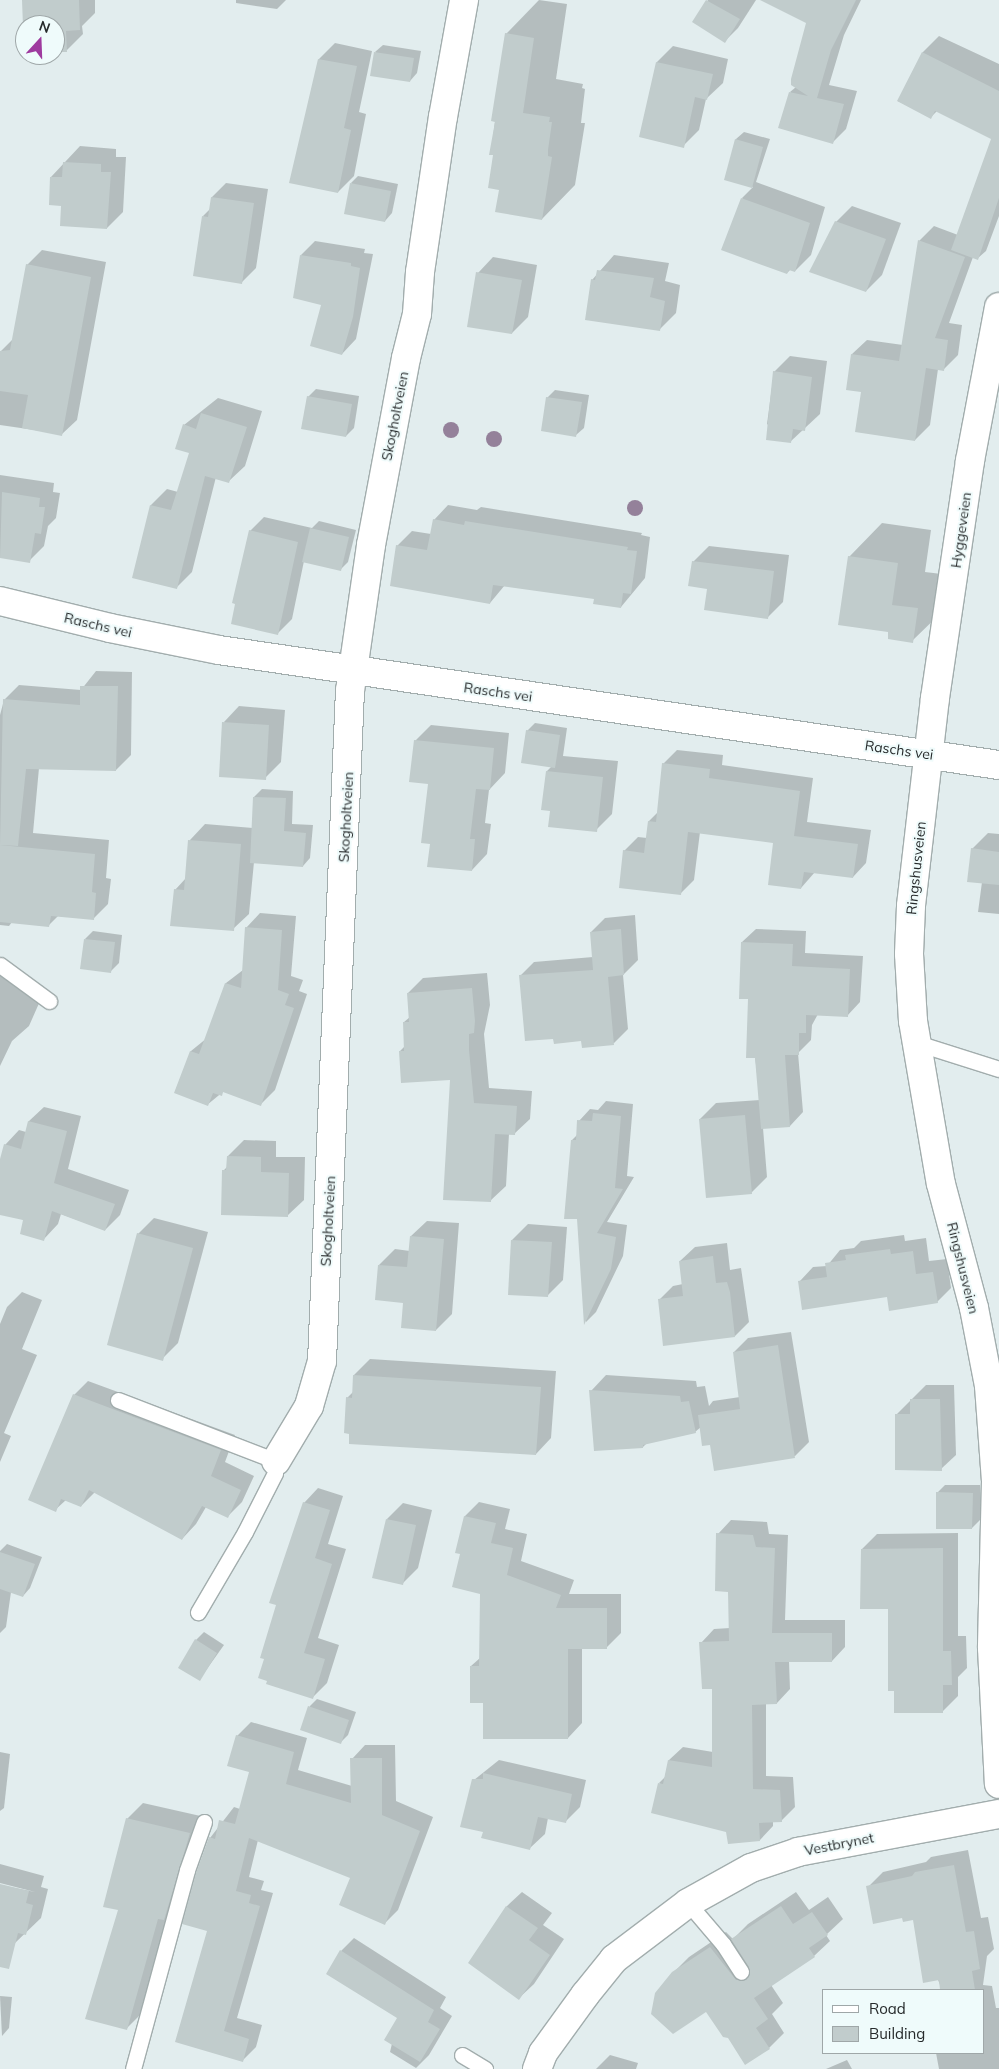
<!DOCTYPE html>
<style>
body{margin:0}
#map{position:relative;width:999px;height:2069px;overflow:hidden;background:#e2edee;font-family:Mulish,sans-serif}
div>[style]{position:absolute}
.shadow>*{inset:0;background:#0003}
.building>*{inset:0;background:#c1cccc}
.roads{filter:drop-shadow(1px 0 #a2adad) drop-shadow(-1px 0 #a2adad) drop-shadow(0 1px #a2adad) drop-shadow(0 -1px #a2adad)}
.lane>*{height:15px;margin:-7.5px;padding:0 7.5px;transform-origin:7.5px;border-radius:7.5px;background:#fff}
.street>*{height:28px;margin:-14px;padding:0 14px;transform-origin:14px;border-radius:14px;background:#fff}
.secondary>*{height:28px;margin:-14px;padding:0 14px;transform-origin:14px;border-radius:14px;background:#fff}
.trees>*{width:16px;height:16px;margin:-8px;border-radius:50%;background:#94819a}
span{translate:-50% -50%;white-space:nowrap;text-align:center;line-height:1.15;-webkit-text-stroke:4px #effbfb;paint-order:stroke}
.street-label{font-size:14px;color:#262a2b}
.legend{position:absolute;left:822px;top:1989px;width:162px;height:65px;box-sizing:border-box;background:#effbfb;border:1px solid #9fa7a8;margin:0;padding:6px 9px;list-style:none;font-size:15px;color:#262a2b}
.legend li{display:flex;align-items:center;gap:10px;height:25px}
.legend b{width:25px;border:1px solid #9fa7a8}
.north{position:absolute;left:15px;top:15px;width:50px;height:50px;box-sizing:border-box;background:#effbfb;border:1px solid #9fa7a8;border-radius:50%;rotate:20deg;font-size:14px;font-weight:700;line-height:20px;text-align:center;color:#262a2b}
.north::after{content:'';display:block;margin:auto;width:18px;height:22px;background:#9e3a9f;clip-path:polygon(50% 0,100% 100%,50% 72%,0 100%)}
</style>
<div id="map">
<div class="shadow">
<i style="clip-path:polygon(24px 0,95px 0,95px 13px,82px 26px,83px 34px,67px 50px,55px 51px,55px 25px,25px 25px,25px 51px)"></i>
<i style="clip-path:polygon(236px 0,286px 0,277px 9px,236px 3px)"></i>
<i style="clip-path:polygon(539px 0,567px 4px,556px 79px,583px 84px,582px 88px,585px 89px,581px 123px,585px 123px,575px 185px,542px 219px,500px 189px,495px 154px,491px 153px,506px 34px)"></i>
<i style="clip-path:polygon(708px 0,756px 0,738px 28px,725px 41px,694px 21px)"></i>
<i style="clip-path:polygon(763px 0,861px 0,844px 35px,829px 85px,857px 91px,846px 129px,832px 143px,790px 92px,796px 87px,808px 23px)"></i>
<i style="clip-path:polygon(939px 36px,999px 64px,999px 139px,937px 111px,931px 117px,898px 101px,923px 52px)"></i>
<i style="clip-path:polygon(335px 43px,372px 51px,359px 112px,366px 114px,354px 176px,338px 192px,290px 182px,319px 59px)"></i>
<i style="clip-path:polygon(383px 45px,421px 51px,417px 73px,410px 81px,375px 52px)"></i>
<i style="clip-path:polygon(673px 46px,728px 59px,723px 83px,706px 99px,699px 130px,683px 146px,640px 136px,657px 62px)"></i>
<i style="clip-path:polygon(744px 132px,770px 139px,756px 182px,825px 207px,811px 255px,795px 271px,791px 269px,787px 273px,742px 198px,753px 187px,725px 179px,736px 139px)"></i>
<i style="clip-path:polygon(80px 146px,116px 149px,116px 157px,126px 157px,123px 212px,107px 228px,62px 205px,51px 177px)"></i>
<i style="clip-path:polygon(999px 164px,999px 216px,986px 251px,978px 258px,973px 257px,949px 323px,962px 325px,958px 355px,944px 369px,938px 369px,930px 425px,915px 440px,862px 391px,852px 354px,867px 340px,903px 345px,919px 241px,934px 226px,958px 235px)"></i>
<i style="clip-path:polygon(358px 176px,398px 184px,392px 213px,385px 221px,351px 183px)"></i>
<i style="clip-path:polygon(226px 183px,268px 189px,256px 268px,242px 282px,203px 216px,210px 209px,212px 197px)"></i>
<i style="clip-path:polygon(852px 206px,901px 223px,882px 275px,866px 291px,836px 222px)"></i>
<i style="clip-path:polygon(315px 241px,365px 249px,364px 253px,373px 254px,356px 339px,342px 354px,301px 255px)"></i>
<i style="clip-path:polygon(42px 250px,106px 262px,77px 420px,62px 434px,0 425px,0 352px,14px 338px,27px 265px)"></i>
<i style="clip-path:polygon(614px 255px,669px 263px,665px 281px,680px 285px,676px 313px,660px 329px,592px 280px)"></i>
<i style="clip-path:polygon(493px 257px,537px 265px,528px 317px,512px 333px,478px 273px)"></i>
<i style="clip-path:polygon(790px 356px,827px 361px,820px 414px,790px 442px,767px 424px,774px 372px)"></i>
<i style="clip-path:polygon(316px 389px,359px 396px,354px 428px,346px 436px,308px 397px)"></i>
<i style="clip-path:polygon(555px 390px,589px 395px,584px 428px,576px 435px,547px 398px)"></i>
<i style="clip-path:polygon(218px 398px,262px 411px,245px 466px,229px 481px,216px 477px,192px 572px,176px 588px,134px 577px,151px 505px,167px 489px,178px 492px,190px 452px,184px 425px)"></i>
<i style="clip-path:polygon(0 475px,54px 483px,53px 492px,60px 493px,56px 518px,48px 526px,44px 546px,29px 561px,0 557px)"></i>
<i style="clip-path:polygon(448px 505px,477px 510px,481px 507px,642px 533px,641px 535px,650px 537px,645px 578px,621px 607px,595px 598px,505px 585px,490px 603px,397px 546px,412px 531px,431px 534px,434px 520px)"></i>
<i style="clip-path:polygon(264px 517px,312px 528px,319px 521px,356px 530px,348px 562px,340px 570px,304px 561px,292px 619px,278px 633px,250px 531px)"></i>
<i style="clip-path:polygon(882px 523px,931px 530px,925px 572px,950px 575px,946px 608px,912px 641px,890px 631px,849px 557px)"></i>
<i style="clip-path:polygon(709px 546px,789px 555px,783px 602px,767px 618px,708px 588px,693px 562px)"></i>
<i style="clip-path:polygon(96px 671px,132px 672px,131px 755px,116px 770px,39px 768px,33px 833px,109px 840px,106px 878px,111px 879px,108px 904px,94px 918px,58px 916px,48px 926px,12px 922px,9px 926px,0 925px,0 715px,4px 700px,19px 685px,81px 690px)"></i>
<i style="clip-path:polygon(239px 706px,285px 710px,281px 762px,265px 778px,224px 722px)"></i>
<i style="clip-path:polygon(535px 723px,567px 728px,563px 756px,618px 761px,612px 814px,596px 830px,552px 810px,547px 771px,552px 766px,527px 731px)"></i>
<i style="clip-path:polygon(431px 725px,509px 733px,505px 773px,489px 790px,485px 823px,491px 824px,487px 854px,472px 870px,431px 843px,429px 783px,415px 741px)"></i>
<i style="clip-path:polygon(677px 750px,723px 755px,722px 765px,813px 778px,807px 822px,871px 830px,866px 863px,853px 877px,815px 872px,801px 888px,775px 842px,700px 832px,694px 880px,680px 894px,624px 851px,638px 837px,647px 838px,649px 821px,658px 812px,663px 764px)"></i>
<i style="clip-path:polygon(262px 789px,293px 791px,292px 824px,313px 825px,310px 858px,303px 866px,254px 862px,249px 914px,233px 929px,175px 890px,186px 878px,190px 840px,205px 824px,253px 828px,254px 797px)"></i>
<i style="clip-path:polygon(988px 833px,999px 834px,999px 914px,978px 912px,982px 882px,972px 849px)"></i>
<i style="clip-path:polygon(260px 913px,296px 916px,291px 976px,303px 980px,299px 991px,307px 994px,275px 1090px,260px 1105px,224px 1091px,207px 1105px,175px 1092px,191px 1051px,207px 1038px,226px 983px,243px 970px,246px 928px)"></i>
<i style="clip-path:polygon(635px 915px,638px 960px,623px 975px,628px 1029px,614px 1043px,554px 1037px,520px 976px,534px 962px,593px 957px,591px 932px,605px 918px)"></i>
<i style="clip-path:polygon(756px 929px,806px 931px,805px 953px,863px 956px,860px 1002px,847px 1016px,818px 1014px,812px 1025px,811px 1040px,798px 1053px,803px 1112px,790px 1126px,763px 1128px,767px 1177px,751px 1193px,700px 1119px,716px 1103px,760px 1100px,742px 942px)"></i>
<i style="clip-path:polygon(93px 931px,122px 935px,119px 963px,111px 971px,85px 939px)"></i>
<i style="clip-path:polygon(0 971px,44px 992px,29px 1026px,12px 1041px,0 1066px)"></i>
<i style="clip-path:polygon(487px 973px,490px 1005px,484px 1034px,489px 1088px,532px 1091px,530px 1119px,514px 1134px,509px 1134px,506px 1186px,490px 1201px,451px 1079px,400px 1051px,405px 1046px,404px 1022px,410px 1017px,408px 993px,423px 978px)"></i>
<i style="clip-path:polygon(606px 1101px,633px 1104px,627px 1176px,634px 1177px,607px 1222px,627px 1225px,623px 1256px,596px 1312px,586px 1322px,572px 1140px,577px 1135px,579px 1121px,590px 1109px,598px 1110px)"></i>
<i style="clip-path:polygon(44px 1107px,81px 1116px,68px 1169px,129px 1190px,120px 1215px,105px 1230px,61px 1214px,58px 1224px,44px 1239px,25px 1220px,0 1213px,0 1164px,5px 1145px,19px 1130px,26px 1132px,29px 1121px)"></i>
<i style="clip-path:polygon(244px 1140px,276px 1141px,276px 1157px,305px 1157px,304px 1200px,288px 1215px,223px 1171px,228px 1166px,228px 1156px)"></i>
<i style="clip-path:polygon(154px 1218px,208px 1232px,178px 1343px,162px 1359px,138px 1234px)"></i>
<i style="clip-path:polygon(427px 1221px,459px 1223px,452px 1314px,436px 1330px,405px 1301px,379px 1265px,395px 1249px,410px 1251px,411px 1236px)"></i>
<i style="clip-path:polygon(528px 1224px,567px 1227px,563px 1280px,547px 1296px,512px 1240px)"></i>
<i style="clip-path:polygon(904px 1235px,905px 1241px,926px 1238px,929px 1261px,947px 1259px,951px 1288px,937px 1302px,800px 1281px,813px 1267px,827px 1266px,840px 1250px,854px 1248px,861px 1241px)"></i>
<i style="clip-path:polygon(727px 1243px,730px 1270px,741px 1268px,749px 1322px,735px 1336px,659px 1300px,673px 1286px,683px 1284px,680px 1261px,695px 1247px)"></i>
<i style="clip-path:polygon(22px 1292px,42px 1300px,22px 1349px,37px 1355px,4px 1433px,11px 1436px,0 1462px,0 1324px,7px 1307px)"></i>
<i style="clip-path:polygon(791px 1332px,809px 1442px,795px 1456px,711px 1443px,701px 1427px,695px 1432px,647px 1443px,643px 1447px,591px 1391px,606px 1375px,696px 1381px,697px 1387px,705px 1386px,709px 1406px,713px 1401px,740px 1397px,734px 1352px,748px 1338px)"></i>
<i style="clip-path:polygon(370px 1359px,556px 1371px,551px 1438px,536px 1454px,351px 1432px,347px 1398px,353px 1392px,354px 1375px)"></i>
<i style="clip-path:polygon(88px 1381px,235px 1435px,225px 1462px,254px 1476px,242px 1502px,228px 1516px,206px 1507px,196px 1524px,182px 1539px,95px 1492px,81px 1506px,66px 1500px,55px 1510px,74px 1395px)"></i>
<i style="clip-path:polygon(926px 1385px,954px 1385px,956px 1455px,941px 1469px,897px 1414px)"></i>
<i style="clip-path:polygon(945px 1485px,980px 1485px,980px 1520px,972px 1528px,937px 1493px)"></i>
<i style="clip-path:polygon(318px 1488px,343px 1496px,328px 1544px,346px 1549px,318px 1638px,339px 1645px,327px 1683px,313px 1697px,278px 1604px,304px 1503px)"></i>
<i style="clip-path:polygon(479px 1502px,510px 1509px,505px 1529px,527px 1534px,521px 1561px,574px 1580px,569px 1594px,621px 1594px,621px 1633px,607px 1647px,582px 1647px,582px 1723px,568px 1738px,484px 1702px,471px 1666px,480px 1658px,482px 1593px,461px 1553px,465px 1516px)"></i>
<i style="clip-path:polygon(403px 1503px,432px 1510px,418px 1568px,402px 1584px,387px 1519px)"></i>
<i style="clip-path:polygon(731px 1520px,767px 1522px,769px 1534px,788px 1535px,785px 1620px,845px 1620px,845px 1647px,832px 1661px,789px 1661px,790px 1689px,777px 1703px,766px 1703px,766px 1776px,793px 1777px,795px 1807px,781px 1821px,773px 1821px,773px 1826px,760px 1840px,727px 1831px,659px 1783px,665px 1777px,669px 1760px,683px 1747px,713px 1752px,713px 1688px,701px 1643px,714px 1629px,730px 1628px,729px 1590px,718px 1534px)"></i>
<i style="clip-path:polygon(958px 1533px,958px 1636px,966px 1636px,967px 1668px,958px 1677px,958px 1696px,942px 1712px,862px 1549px,877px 1534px)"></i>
<i style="clip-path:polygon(7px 1544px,42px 1557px,30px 1588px,23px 1596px,11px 1592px,6px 1627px,0 1633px,0 1551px)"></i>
<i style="clip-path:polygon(204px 1632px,224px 1645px,199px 1680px,196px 1640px)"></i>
<i style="clip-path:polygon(317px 1699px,356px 1712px,348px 1735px,341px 1742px,302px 1729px,310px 1706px)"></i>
<i style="clip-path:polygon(251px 1722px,307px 1738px,298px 1770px,352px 1786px,352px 1759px,365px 1745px,395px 1745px,396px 1801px,433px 1817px,398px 1910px,385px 1923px,352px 1877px,258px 1840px,249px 1877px,264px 1881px,261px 1890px,273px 1893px,237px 2018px,262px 2025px,256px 2047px,243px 2060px,176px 2041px,208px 1930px,210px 1838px,234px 1807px,240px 1809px,251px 1771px,237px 1736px)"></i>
<i style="clip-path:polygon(0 1752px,10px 1754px,4px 1808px,0 1811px)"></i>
<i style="clip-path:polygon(499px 1760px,586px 1780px,580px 1807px,565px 1822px,548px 1818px,545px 1834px,530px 1848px,485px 1831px,474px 1780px)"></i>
<i style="clip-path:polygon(143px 1803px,205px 1817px,142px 2013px,126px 2029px,120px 1909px,127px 1819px)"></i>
<i style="clip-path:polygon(968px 1850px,981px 1918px,988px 1917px,994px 1949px,987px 1956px,983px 1985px,992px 1986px,996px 2008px,999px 2008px,999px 2069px,939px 2069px,936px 2053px,983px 2053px,983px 1990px,942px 1990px,914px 1918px,903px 1917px,868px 1887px,883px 1872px,926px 1862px,931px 1857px)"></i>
<i style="clip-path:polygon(0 1864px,44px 1876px,41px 1887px,48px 1889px,41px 1918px,15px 1943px,0 1940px,0 1885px,35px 1892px,0 1883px)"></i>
<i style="clip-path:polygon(522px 1892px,552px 1913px,543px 1925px,564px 1939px,534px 1984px,519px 1998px,470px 1963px,507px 1906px)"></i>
<i style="clip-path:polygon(796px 1892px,809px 1910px,828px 1897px,843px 1919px,826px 1935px,830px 1941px,814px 1956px,771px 1985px,783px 2003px,772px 2014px,784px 2033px,769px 2048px,729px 2037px,673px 1973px,689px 1957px,726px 1932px,733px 1939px,748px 1924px)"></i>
<i style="clip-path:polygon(354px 1938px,446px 1997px,440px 2008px,452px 2016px,429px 2055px,416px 2068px,390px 2052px,398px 2018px,341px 1951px)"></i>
<i style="clip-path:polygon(0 1996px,12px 1997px,9px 2028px,2px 2036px)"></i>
<i style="clip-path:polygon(610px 2055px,638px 2063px,636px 2069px,596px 2069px)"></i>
<i style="clip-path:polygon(847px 2060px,852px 2069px,826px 2069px)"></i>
</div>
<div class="building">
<i style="clip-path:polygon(22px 0,79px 0,80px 30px,66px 31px,67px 52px,55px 52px,55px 25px,25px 25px,24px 53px)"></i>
<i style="clip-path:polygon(706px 0,740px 19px,725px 43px,692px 22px)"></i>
<i style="clip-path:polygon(760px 0,856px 0,831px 50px,817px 98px,844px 104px,833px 144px,778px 128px,789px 92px,808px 96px,791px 85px,791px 79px,806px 23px)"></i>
<i style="clip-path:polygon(505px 33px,534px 38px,523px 113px,550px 117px,549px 122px,552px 122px,548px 150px,548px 156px,552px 157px,542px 220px,495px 212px,499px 190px,488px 188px,493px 155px,489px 155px,495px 122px,491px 121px)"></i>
<i style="clip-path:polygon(374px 52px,414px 58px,410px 82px,370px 76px)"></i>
<i style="clip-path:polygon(922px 52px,999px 91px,999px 198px,978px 260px,951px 250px,991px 139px,935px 111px,931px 119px,897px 101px)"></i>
<i style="clip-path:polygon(318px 59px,357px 66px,344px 128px,351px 130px,338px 193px,289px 183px)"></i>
<i style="clip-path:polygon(656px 62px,713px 74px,707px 100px,695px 97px,684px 148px,639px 137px)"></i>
<i style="clip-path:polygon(735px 139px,763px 147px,752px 188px,724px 180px)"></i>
<i style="clip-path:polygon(63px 162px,101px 164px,101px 172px,111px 172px,107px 229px,60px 226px,61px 206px,49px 205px,50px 177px,62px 177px)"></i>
<i style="clip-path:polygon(350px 183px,391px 191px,385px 222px,344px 214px)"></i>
<i style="clip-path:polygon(211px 197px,254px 203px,242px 284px,193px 276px,202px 216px,208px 217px)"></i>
<i style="clip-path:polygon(741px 198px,810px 223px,795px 272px,789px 270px,787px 274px,721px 250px)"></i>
<i style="clip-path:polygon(835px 221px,886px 239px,866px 292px,809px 272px)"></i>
<i style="clip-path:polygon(918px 240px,965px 257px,935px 338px,948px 340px,944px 371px,926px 368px,915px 441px,855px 432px,861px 392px,846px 390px,851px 354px,899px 361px)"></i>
<i style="clip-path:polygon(300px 255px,351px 263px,351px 266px,360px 268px,353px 317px,342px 355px,310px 346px,321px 305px,293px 298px)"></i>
<i style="clip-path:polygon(26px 264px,91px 277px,62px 436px,22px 428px,28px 395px,0 391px,0 351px,10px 350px)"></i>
<i style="clip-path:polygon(597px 270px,654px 278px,650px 297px,665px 301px,660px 331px,585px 320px,591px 279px,595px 280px)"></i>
<i style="clip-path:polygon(476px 272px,522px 280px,512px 334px,467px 327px)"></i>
<i style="clip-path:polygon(773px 371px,812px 377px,805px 431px,793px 429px,791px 443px,766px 440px)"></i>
<i style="clip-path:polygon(307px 396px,352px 404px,346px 437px,301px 429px)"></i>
<i style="clip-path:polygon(546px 397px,582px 402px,576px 437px,541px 431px)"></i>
<i style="clip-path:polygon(201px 413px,247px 427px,229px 483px,205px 476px,177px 589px,132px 578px,150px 505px,171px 510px,189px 453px,175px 449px,183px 424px,196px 429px)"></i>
<i style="clip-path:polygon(2px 492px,40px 498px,39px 507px,45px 507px,41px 534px,35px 533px,30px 563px,0 558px)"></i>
<i style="clip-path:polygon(433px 519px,464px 525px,465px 521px,628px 547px,627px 550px,637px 551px,631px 594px,623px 593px,621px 608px,593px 604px,594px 599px,493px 585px,490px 604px,390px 586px,396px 545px,427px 550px)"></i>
<i style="clip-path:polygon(310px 528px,349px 537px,341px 571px,302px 562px)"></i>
<i style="clip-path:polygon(249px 530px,298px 542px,278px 635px,231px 624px,235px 604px,232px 603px)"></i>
<i style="clip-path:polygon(848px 556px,898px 563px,892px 605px,918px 608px,913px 643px,888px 639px,888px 632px,838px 625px)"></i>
<i style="clip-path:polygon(692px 561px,774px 571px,768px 619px,704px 610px,707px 589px,688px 586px)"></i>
<i style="clip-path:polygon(80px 686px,118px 686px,116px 771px,26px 769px,18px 846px,0 845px,3px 699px,80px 705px)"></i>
<i style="clip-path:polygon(222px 722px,269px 725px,266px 780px,219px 777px)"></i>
<i style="clip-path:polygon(526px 730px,560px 735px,555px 768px,521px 763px)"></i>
<i style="clip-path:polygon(414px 740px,494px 748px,490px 790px,476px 789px,470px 839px,475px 839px,472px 871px,427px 867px,430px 844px,421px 843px,428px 784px,409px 782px)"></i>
<i style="clip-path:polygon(662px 763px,710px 769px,709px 778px,800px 791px,794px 836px,858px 844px,853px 878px,804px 872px,801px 889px,768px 885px,773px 843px,688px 832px,681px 895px,619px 888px,623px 850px,644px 853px,648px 821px,656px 822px)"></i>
<i style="clip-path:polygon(546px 771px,603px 777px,597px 832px,548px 827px,550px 811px,541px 810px)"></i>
<i style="clip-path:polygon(253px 797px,286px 798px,284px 831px,306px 833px,303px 867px,250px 863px)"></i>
<i style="clip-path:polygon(188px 840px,241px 844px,234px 931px,170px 926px,174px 889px,184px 890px)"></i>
<i style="clip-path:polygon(0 845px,95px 854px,92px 892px,96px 893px,94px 920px,51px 916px,49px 927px,0 922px)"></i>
<i style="clip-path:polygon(971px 848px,999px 852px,999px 885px,967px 882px)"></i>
<i style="clip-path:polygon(245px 927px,282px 930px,278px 990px,289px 994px,285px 1005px,294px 1008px,261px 1106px,223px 1092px,222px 1096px,213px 1093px,208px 1106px,174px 1093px,190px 1051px,199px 1054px,225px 983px,241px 988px)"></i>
<i style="clip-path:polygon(621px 929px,624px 975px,608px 977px,614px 1045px,582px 1048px,581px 1041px,554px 1044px,553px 1039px,525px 1041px,519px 975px,593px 970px,590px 932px)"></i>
<i style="clip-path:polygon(84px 939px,115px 942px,111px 973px,80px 969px)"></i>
<i style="clip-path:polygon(741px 942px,793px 944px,792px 966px,850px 969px,848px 1017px,806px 1015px,806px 1033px,799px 1033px,799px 1055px,785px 1055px,790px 1127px,761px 1129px,755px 1058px,746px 1058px,748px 999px,739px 999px)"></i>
<i style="clip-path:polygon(472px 988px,475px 1021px,474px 1033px,469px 1034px,469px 1050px,474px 1103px,517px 1106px,515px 1135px,495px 1134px,491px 1202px,443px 1200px,450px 1080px,401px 1083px,399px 1051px,404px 1051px,403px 1022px,409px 1022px,407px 993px)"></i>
<i style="clip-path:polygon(593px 1113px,621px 1116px,615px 1188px,623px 1189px,597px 1233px,616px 1237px,611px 1269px,584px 1325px,577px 1219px,564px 1219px,571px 1140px,576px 1140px,577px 1120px,592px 1121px)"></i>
<i style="clip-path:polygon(745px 1115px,752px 1194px,706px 1198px,699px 1119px)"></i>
<i style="clip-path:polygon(28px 1121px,67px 1131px,54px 1183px,115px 1204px,105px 1231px,52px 1211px,44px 1241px,20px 1234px,23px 1220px,0 1215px,0 1159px,4px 1144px,21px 1149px)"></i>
<i style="clip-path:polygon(227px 1156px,261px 1157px,261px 1172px,289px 1173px,288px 1217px,221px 1215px,222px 1170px,226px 1170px)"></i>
<i style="clip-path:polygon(137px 1233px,193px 1248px,163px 1361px,107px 1345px)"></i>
<i style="clip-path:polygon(410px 1236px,444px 1239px,436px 1331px,401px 1328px,403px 1303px,375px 1300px,378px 1265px,407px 1267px)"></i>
<i style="clip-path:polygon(511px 1240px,552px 1242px,548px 1297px,508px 1295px)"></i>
<i style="clip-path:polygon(890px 1249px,891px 1254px,913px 1251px,916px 1274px,933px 1272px,938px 1303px,889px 1311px,887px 1297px,802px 1310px,798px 1281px,827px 1277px,825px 1263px,846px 1260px,845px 1255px)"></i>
<i style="clip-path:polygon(713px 1256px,716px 1283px,727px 1282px,730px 1292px,735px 1337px,663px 1346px,658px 1299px,683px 1296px,679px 1261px)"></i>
<i style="clip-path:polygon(778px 1345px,795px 1458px,714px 1471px,710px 1445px,702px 1446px,698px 1415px,740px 1409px,733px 1352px)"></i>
<i style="clip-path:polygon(353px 1375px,541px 1387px,536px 1455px,349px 1444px,349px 1434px,344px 1433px,346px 1397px,352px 1398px)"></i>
<i style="clip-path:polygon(589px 1390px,680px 1396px,681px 1402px,689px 1401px,696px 1433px,643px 1445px,643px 1448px,594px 1451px)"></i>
<i style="clip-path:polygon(73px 1394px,221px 1450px,211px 1476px,241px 1490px,228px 1518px,202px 1506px,182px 1540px,89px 1490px,81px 1507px,61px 1499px,56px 1512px,28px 1500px)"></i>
<i style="clip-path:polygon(910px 1399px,940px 1399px,942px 1471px,895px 1470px,895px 1414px,910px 1414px)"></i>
<i style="clip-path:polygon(936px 1492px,973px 1493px,972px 1529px,936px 1529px)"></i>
<i style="clip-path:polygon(303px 1502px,330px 1510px,315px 1558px,332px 1564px,304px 1653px,325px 1659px,313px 1699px,266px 1684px,267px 1681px,258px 1678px,264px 1659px,260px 1658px,276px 1605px,269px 1603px)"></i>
<i style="clip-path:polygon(464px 1516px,496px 1523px,491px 1543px,513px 1548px,507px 1575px,561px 1595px,556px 1608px,607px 1608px,607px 1649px,568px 1649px,568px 1739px,483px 1739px,483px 1703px,470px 1703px,470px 1666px,479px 1666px,480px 1594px,452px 1587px,460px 1554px,455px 1553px)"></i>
<i style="clip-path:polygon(386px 1519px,416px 1525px,403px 1585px,372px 1578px)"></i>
<i style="clip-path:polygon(716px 1533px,753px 1535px,756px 1547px,775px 1548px,772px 1633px,832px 1633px,832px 1662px,775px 1662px,777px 1704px,752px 1705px,753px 1789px,780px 1790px,782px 1822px,759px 1823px,760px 1841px,728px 1844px,726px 1832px,651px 1813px,658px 1783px,663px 1784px,668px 1760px,712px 1767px,712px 1689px,702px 1689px,699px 1642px,729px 1641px,728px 1592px,715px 1591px)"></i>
<i style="clip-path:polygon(943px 1548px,943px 1651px,951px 1651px,952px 1685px,943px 1685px,943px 1713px,894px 1713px,894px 1691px,888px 1691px,888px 1609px,860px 1609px,861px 1549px)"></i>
<i style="clip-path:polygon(0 1552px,35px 1564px,23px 1597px,0 1589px)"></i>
<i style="clip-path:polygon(195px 1639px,217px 1653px,200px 1681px,178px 1668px)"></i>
<i style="clip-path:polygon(308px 1706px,349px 1720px,341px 1744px,300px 1730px)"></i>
<i style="clip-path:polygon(236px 1735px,294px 1752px,286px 1784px,351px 1803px,350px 1758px,382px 1758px,382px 1815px,420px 1831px,385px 1925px,339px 1905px,350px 1878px,249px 1838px,236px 1891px,251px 1895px,249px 1903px,260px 1906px,224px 2031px,249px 2039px,243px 2062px,175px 2042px,207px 1931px,182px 1924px,196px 1873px,209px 1837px,215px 1839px,219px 1820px,235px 1824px,249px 1772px,227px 1766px)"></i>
<i style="clip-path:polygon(483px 1773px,572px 1794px,566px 1823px,538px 1817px,530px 1850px,481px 1838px,483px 1832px,460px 1827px,472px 1779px,483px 1779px)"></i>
<i style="clip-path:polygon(126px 1818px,190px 1833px,164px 1920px,158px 1919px,127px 2030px,85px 2019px,118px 1910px,103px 1907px)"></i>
<i style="clip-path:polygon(954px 1865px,966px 1932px,974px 1931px,980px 1969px,972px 1971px,975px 1990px,940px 1990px,939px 1980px,923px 1983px,913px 1920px,903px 1922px,902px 1918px,873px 1924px,866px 1886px,912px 1876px,915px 1872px)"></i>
<i style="clip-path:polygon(0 1884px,29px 1891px,26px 1903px,33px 1905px,26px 1935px,18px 1933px,9px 1969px,0 1967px)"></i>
<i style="clip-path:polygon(506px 1906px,538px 1928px,529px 1940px,550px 1955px,519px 2000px,468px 1963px)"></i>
<i style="clip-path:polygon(781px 1906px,793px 1924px,812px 1912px,828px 1935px,809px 1948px,815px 1957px,754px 1998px,768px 2019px,756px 2028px,770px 2049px,745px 2065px,728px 2038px,723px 2037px,706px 2012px,673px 2034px,651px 2014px,655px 1993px,672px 1972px,710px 1947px,736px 1980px,746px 1980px,749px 1967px,731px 1939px)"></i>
<i style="clip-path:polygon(340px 1950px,434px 2010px,428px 2022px,440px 2029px,420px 2062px,384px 2040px,397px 2018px,326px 1974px)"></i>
</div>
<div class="roads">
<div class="lane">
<i style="left:0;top:965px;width:61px;rotate:36.3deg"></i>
<i style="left:917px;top:1043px;width:86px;rotate:17.6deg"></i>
<i style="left:118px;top:1400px;width:169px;rotate:21.1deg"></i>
<i style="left:276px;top:1461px;width:12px;rotate:95deg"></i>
<i style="left:275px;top:1473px;width:66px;rotate:117deg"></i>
<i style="left:245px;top:1532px;width:93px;rotate:120.4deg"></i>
<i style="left:688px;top:1903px;width:54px;rotate:49.5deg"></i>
<i style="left:723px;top:1944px;width:33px;rotate:57deg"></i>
<i style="left:462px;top:2055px;width:27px;rotate:31deg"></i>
<i style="left:133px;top:2069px;width:206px;rotate:-74.8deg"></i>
<i style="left:187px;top:1870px;width:51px;rotate:-70.5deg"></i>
</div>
<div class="street">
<i style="left:999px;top:307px;width:157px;rotate:100.7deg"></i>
<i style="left:970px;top:461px;width:240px;rotate:98.4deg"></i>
<i style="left:935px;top:698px;width:209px;rotate:96.6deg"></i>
<i style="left:911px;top:906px;width:48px;rotate:92.4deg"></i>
<i style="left:909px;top:954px;width:67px;rotate:86.6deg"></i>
<i style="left:913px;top:1021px;width:165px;rotate:80.3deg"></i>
<i style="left:941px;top:1184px;width:128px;rotate:75.1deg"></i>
<i style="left:974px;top:1308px;width:79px;rotate:79.1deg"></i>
<i style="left:989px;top:1386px;width:95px;rotate:85.8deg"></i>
<i style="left:996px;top:1481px;width:167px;rotate:91.4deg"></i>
<i style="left:992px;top:1648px;width:136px;rotate:87.1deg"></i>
<i style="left:276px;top:1461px;width:64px;rotate:-59deg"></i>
<i style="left:309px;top:1406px;width:47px;rotate:-73.9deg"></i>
<i style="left:322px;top:1361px;width:671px;rotate:-87.61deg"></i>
<i style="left:350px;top:691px;width:148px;rotate:-81.8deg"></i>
<i style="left:371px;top:545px;width:190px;rotate:-79.4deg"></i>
<i style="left:406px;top:358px;width:45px;rotate:-76deg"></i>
<i style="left:417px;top:314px;width:42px;rotate:-85.9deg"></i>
<i style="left:420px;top:272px;width:157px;rotate:-81.6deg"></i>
<i style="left:443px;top:117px;width:119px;rotate:-79.8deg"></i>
<i style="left:537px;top:2069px;width:17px;rotate:-69deg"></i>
<i style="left:543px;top:2053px;width:72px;rotate:-54.1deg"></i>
<i style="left:585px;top:1995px;width:46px;rotate:-51.1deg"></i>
<i style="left:614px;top:1959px;width:93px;rotate:-37.1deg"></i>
<i style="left:688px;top:1903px;width:72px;rotate:-29.1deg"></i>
<i style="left:751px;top:1868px;width:50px;rotate:-18.8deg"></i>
<i style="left:798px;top:1852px;width:205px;rotate:-10.7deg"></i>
</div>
<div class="secondary">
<i style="left:0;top:601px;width:113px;rotate:13.8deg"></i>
<i style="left:110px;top:628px;width:111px;rotate:11.4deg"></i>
<i style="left:219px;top:650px;width:788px;rotate:8.39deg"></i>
</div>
</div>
<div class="trees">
<i style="left:451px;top:430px"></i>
<i style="left:494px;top:439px"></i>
<i style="left:635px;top:508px"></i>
</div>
<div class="street-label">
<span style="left:395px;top:416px;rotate:-79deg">Skogholtveien</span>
<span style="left:961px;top:530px;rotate:-82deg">Hyggeveien</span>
<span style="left:98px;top:625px;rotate:13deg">Raschs vei</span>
<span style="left:498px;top:692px;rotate:8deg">Raschs vei</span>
<span style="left:899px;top:750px;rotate:8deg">Raschs vei</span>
<span style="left:346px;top:817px;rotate:-87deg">Skogholtveien</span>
<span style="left:916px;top:868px;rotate:-84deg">Ringshusveien</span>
<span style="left:328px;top:1221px;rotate:-87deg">Skogholtveien</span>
<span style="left:963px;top:1268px;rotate:76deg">Ringshusveien</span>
<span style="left:839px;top:1844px;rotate:-11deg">Vestbrynet</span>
</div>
<ul class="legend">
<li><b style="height:6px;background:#fff"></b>Road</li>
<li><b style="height:14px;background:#c1cccc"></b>Building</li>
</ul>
<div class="north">N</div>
</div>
